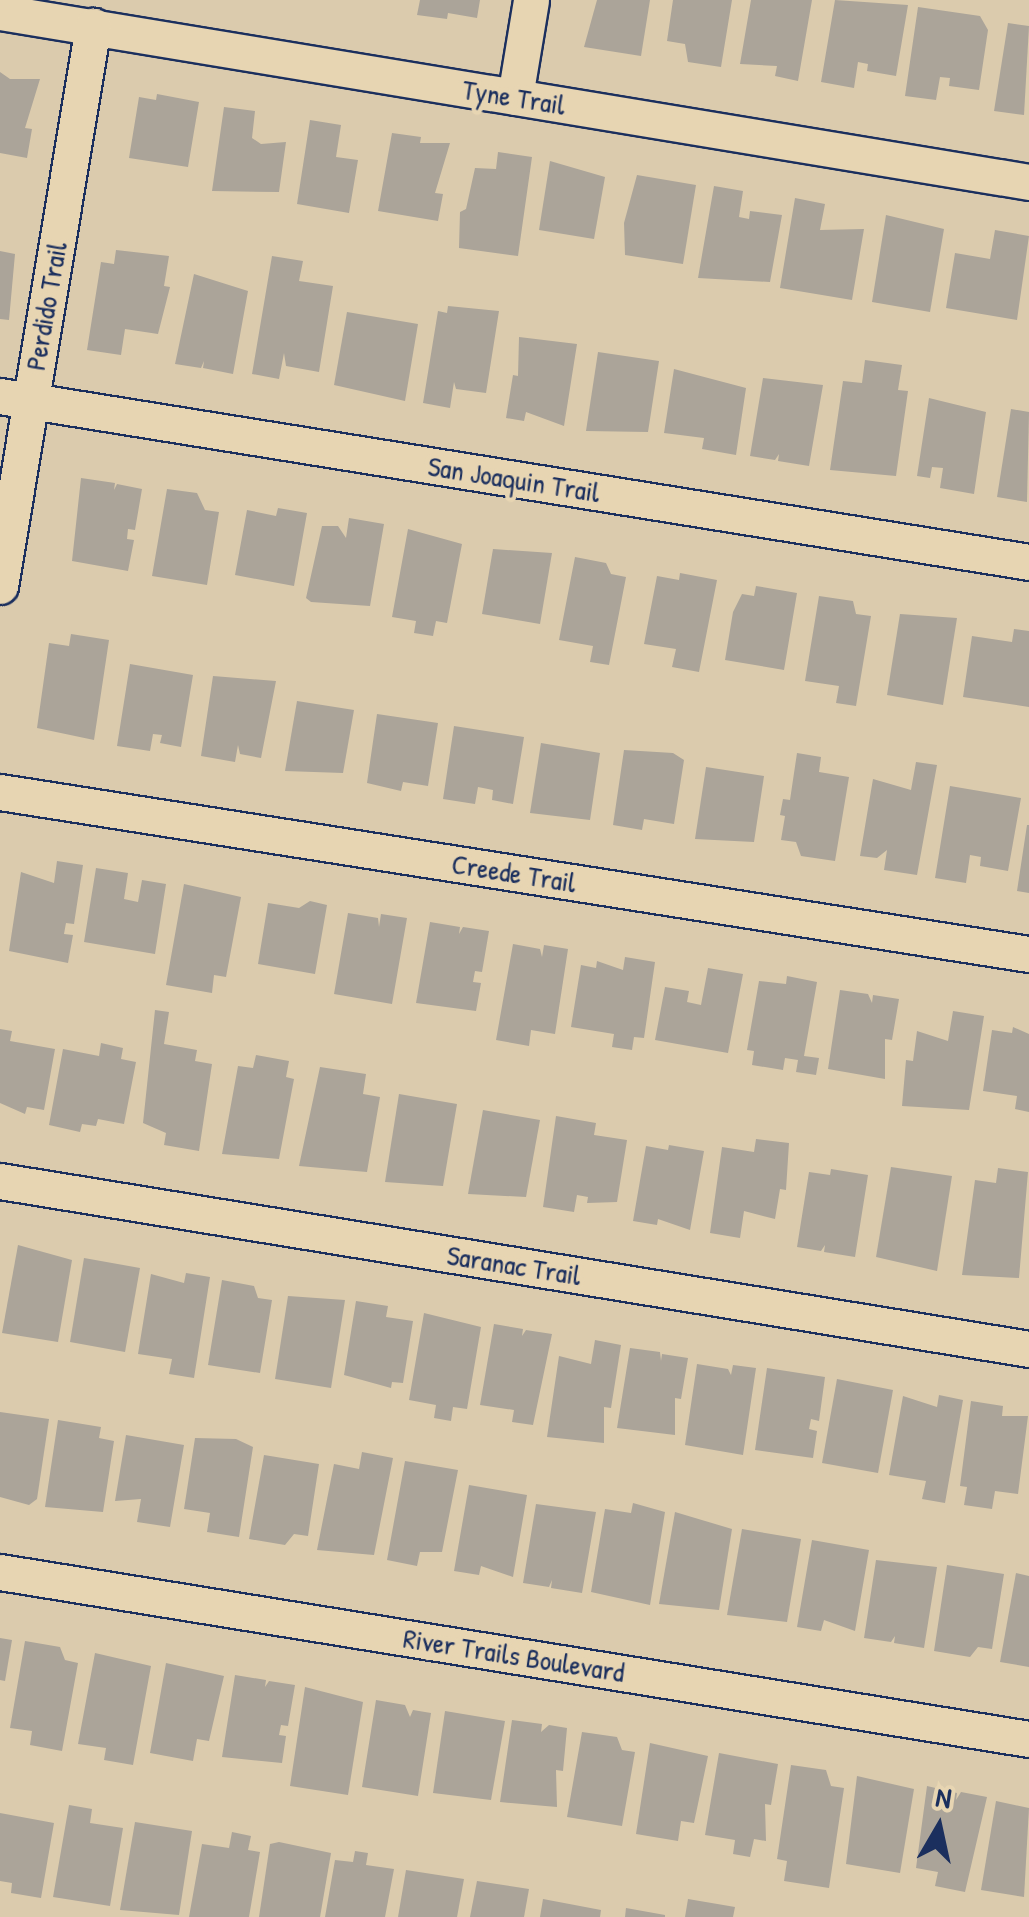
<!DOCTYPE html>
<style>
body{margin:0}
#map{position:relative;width:1029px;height:1917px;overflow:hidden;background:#dbcbad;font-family:"Patrick Hand",sans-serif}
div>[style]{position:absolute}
.building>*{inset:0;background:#aba499}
.roads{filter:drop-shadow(2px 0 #1b2f5e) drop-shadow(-2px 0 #1b2f5e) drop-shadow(0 2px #1b2f5e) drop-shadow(0 -2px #1b2f5e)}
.minor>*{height:35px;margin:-17.5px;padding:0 17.5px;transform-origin:17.5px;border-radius:17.5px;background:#e7d5b2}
span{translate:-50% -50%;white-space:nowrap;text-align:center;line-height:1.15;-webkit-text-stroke:9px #e7d5b2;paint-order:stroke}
.street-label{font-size:28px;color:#1b2f5e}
.north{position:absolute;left:889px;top:1777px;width:100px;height:100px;-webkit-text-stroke:8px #e7d5b2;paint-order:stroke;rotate:9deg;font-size:28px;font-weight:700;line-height:40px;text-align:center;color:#1b2f5e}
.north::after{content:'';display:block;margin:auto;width:35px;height:45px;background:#1b2f5e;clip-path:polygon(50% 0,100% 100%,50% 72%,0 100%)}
</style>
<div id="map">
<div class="building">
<i style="clip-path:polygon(420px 0,480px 0,477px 18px,448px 13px,447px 19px,417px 15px)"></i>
<i style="clip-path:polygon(597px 0,650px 0,641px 56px,584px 47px)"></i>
<i style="clip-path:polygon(673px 0,732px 0,721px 67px,688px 62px,685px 44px,667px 41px)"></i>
<i style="clip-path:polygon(751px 0,812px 0,798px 81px,775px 76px,777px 66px,740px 64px)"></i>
<i style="clip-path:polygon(835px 0,908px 5px,896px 76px,867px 71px,868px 64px,858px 62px,854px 88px,821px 82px)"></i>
<i style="clip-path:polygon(918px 7px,980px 16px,988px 30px,979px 90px,949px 86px,950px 78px,940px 77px,936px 100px,905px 96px)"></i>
<i style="clip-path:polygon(1008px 23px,1029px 26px,1024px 115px,994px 111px)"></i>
<i style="clip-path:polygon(0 72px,10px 79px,40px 79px,25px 128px,32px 129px,27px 158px,0 153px)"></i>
<i style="clip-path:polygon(157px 94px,199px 102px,188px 167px,129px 158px,139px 97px,156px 100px)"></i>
<i style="clip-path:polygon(224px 107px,255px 111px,252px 138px,261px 144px,286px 142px,279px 192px,212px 191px)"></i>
<i style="clip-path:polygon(310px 120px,341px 125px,336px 157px,358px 160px,349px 213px,297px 204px)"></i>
<i style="clip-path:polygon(392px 133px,421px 137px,420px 143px,450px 143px,435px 193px,443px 194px,438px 221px,378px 211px)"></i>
<i style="clip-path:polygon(498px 152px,532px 157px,518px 256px,459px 248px,460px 212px,466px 209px,475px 168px,496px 169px)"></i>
<i style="clip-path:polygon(550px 161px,605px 177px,594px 239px,539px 230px)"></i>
<i style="clip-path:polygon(637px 175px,696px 185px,683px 264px,625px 255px,624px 223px)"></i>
<i style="clip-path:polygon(714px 186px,743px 191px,739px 217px,749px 219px,750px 211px,782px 215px,770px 282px,698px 278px)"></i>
<i style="clip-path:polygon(795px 198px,825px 204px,820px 230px,864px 229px,852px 300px,780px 288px)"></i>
<i style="clip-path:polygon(886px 215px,944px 229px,930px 312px,872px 302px)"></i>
<i style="clip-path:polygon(995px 230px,1029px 236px,1017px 320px,946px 308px,955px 253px,990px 259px)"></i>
<i style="clip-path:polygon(116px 250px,169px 256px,164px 286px,170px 287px,158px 334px,125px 329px,121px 355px,87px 350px,101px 262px,114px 264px)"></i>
<i style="clip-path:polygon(0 251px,15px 254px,9px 320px,0 319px)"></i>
<i style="clip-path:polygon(272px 256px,303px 261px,299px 281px,333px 286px,319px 372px,286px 366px,284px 353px,279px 379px,252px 374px)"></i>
<i style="clip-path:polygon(194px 274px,248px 291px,233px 374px,203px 368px,204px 361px,201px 368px,175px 364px)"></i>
<i style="clip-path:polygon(448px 306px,499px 311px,486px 393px,456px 389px,454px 382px,450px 408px,423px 403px,438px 311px,447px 313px)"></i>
<i style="clip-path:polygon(347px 312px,418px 324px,405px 401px,334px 385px)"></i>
<i style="clip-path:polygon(519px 337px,577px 344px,564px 426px,526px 412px,524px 421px,506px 418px,513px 375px,518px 376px)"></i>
<i style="clip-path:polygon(598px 352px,659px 361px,648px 432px,586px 431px)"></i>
<i style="clip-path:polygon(865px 360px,902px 365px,898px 390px,908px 391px,896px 476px,830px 470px,843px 381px,862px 383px)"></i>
<i style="clip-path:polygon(674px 369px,746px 388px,736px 455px,702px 449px,704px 438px,664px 433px)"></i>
<i style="clip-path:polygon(763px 378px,823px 385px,809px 466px,778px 461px,779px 454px,775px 460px,750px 456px)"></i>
<i style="clip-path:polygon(929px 398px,986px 412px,974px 494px,940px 488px,943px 468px,932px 467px,930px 478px,917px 476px)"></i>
<i style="clip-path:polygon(1011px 409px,1029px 412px,1027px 502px,997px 497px)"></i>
<i style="clip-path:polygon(81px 478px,115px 483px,114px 490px,117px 484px,142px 489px,135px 530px,128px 529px,127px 539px,134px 540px,128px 571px,72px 561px)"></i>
<i style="clip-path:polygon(167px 489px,197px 493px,205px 510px,219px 512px,207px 585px,152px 576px)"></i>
<i style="clip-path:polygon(278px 508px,307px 513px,294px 586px,235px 575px,247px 510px,276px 516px)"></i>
<i style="clip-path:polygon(349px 518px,384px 524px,370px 606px,311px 602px,306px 598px,322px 526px,338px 526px,346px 538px)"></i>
<i style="clip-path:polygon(408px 529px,462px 544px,447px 623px,436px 621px,433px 636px,414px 633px,416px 621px,392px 617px)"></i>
<i style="clip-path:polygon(493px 549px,552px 553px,540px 624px,482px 614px)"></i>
<i style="clip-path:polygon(575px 557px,606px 563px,611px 574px,626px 577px,609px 665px,590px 662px,593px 646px,559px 640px)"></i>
<i style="clip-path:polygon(680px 573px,717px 580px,699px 672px,672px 667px,676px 649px,644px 644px,657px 576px,679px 580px)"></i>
<i style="clip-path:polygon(756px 586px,797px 593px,784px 670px,725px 660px,733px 612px,742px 594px,754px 596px)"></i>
<i style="clip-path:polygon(819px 596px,853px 601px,856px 614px,871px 616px,856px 706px,836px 703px,839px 686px,805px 681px)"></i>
<i style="clip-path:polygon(900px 614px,957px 618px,943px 705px,887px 695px)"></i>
<i style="clip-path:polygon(1014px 629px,1029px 631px,1029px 707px,963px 697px,972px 636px,1012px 642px)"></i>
<i style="clip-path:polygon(71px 634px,109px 640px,94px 740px,37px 728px,49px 643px,69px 646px)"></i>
<i style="clip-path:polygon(130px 664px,193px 675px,181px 747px,160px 743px,162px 735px,153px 734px,150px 751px,117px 746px)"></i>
<i style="clip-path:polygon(213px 676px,276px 681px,261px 758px,240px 754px,238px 745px,235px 762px,201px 756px)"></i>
<i style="clip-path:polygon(297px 701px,354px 710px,343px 773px,285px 771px)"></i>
<i style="clip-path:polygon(377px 714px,438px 723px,428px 786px,403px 782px,401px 791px,367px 783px)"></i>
<i style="clip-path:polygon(454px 726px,524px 737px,513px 804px,492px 800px,493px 790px,478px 787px,475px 804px,443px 799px)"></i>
<i style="clip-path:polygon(541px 743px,600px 753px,590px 820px,530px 813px)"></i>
<i style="clip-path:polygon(624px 750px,673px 753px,684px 760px,674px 824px,644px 819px,642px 830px,613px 825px)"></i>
<i style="clip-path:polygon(797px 753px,821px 757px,819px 772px,849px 777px,835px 861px,801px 856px,796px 842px,781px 840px,785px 816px,780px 815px,783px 799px,790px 800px)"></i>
<i style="clip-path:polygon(916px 762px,937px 765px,917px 875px,884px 870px,887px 850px,877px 858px,860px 856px,873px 779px,911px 790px)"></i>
<i style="clip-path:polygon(706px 767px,764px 776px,754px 842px,695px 839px)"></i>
<i style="clip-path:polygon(950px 786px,1021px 798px,1008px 871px,980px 866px,981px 857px,970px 855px,966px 883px,935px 878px)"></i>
<i style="clip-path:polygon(1027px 825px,1029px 825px,1029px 893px,1017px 891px)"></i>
<i style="clip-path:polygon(57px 861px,83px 865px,74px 924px,66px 923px,64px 934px,73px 935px,68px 963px,9px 951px,21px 872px,54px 883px)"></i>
<i style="clip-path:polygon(96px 868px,128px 873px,124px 899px,138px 902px,142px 880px,166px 884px,155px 954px,84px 942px)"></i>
<i style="clip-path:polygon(184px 884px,241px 897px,226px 977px,214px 975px,212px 993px,166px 985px)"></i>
<i style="clip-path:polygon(310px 901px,327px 905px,315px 974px,258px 964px,268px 903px,299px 908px)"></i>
<i style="clip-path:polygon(348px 913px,378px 918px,379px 927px,381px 914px,407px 918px,392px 1004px,334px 994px)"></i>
<i style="clip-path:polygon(430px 922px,460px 927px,459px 934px,463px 927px,489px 931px,482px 972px,475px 971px,473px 982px,481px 983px,476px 1011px,416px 1003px)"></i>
<i style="clip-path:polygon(513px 944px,540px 949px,542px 957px,544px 945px,568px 949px,555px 1034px,531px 1030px,529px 1046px,496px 1040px)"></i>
<i style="clip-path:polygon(625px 957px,655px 962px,644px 1038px,634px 1037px,632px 1050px,612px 1047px,614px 1034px,571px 1027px,581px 965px,596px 968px,597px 961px,623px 970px)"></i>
<i style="clip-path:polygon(708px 968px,743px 974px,728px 1053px,655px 1040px,665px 987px,689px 991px,687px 1002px,701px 1005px)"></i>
<i style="clip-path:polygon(787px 976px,817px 982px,804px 1056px,819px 1058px,816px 1075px,796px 1072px,798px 1060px,785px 1058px,783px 1070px,752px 1065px,754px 1051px,747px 1050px,759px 981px,786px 984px)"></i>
<i style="clip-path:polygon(840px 990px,868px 994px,872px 1003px,873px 995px,899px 999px,892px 1040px,885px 1039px,885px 1079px,828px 1069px)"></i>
<i style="clip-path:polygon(155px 1010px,169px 1012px,164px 1044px,197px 1050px,195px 1061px,212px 1064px,199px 1151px,164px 1145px,166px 1133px,143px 1123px)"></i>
<i style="clip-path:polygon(953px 1011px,984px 1016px,969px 1110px,902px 1106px,906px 1060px,913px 1061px,917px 1031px,948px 1041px)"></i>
<i style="clip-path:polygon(1013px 1027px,1029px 1034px,1029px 1112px,1015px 1109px,1017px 1096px,983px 1091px,992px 1030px,1012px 1033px)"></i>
<i style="clip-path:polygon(0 1029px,12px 1031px,10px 1041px,55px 1049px,44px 1110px,27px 1107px,25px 1114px,0 1103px)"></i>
<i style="clip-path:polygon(101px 1043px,123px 1048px,121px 1059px,136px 1062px,124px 1124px,98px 1119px,96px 1126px,82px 1124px,80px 1132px,49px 1125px,63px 1049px,99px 1056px)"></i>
<i style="clip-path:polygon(256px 1055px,289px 1061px,286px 1077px,294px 1079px,279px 1159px,222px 1154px,238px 1066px,253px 1068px)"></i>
<i style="clip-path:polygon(320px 1067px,366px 1074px,363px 1094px,380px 1097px,367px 1172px,299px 1166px)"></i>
<i style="clip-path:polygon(399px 1094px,457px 1104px,443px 1186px,385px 1182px)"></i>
<i style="clip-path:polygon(483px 1110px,540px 1120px,526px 1197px,468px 1194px)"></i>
<i style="clip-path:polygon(556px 1116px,596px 1123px,594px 1135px,627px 1140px,617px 1202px,587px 1203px,588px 1197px,577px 1195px,574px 1212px,543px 1207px)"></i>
<i style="clip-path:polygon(756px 1139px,789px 1143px,786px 1190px,780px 1189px,775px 1219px,744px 1211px,740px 1238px,710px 1233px,722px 1147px,754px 1152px)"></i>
<i style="clip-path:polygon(669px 1145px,704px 1151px,690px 1230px,658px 1219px,657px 1225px,633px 1221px,646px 1146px,668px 1150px)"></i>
<i style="clip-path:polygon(891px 1167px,952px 1176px,937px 1271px,876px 1257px)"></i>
<i style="clip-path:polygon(998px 1168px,1028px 1172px,1019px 1278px,962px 1275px,975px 1180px,996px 1183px)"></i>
<i style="clip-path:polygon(831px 1169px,868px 1175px,855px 1257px,824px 1252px,825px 1245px,821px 1251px,797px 1247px,809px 1172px,830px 1175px)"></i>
<i style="clip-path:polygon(18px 1245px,72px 1260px,58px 1342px,2px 1333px)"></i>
<i style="clip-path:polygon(84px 1258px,140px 1268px,125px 1352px,70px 1342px)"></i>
<i style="clip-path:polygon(186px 1273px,210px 1277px,194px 1378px,169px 1374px,172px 1359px,138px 1354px,151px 1274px,184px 1283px)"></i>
<i style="clip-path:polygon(222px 1280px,254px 1286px,258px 1298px,272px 1300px,260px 1373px,208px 1365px)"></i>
<i style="clip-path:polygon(288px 1296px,345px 1300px,331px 1388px,275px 1379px)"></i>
<i style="clip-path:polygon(356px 1301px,388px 1306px,386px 1317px,413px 1321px,403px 1383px,392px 1382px,391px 1388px,344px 1375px)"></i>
<i style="clip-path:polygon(424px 1313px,481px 1327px,467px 1409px,453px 1407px,451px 1421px,434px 1418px,436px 1405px,409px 1400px)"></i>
<i style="clip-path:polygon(494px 1324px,523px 1329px,522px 1336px,526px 1330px,552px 1334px,533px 1425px,512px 1422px,514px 1410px,480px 1405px)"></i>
<i style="clip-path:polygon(595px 1340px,621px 1345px,611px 1408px,604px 1407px,604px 1443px,547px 1437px,559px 1356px,591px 1364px)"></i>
<i style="clip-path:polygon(630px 1348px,660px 1352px,661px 1361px,662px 1354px,688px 1358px,681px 1399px,675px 1398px,675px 1435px,617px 1428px)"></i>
<i style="clip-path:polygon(697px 1364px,728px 1369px,731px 1375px,733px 1365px,756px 1368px,743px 1455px,685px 1445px)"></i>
<i style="clip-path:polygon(767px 1368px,825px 1377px,819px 1421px,811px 1419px,809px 1429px,817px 1431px,813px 1458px,755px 1450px)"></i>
<i style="clip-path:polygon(837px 1379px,893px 1390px,878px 1473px,822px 1463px)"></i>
<i style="clip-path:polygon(939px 1395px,963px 1400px,945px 1503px,922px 1499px,926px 1481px,889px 1475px,903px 1396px,937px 1407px)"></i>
<i style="clip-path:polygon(971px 1401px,1003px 1406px,1002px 1416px,1028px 1416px,1018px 1494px,995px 1491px,992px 1509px,964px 1505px,967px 1487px,960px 1486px)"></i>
<i style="clip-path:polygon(0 1412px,49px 1419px,37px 1499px,29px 1505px,0 1497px)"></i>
<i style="clip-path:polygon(58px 1420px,101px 1427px,99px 1438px,114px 1441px,103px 1512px,45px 1507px)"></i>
<i style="clip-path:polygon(126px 1435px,184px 1445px,170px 1527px,137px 1522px,141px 1499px,115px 1501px)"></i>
<i style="clip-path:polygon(195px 1438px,236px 1439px,253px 1447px,239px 1537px,207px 1532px,210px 1513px,184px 1509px)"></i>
<i style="clip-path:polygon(362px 1452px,393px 1458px,374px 1555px,317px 1550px,334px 1464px,359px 1469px)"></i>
<i style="clip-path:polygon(264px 1455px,319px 1464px,308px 1536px,294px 1534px,285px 1545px,249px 1539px)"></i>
<i style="clip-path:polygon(405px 1461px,458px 1470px,442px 1552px,420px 1552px,417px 1566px,387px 1560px)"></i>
<i style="clip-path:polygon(469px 1485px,527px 1495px,513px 1577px,481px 1566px,479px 1575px,454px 1571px)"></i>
<i style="clip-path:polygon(633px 1503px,665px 1512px,650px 1605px,591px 1592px,605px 1509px,631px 1513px)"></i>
<i style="clip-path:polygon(536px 1504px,596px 1512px,582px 1593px,551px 1588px,552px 1580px,549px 1587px,523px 1583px)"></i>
<i style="clip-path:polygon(675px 1512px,732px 1529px,719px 1610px,659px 1604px)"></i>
<i style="clip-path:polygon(742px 1529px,801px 1539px,787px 1622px,727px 1615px)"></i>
<i style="clip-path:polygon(812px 1540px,869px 1550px,855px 1631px,824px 1620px,821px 1631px,797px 1627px)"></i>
<i style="clip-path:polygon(876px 1560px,937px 1567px,924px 1648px,894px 1643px,895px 1636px,891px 1642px,864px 1638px)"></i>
<i style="clip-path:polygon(947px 1565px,1004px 1574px,992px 1649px,978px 1647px,970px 1657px,934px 1651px)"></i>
<i style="clip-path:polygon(1016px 1573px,1029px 1576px,1029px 1667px,1000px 1662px)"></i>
<i style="clip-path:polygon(0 1638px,12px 1640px,5px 1681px,0 1680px)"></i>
<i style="clip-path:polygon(25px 1641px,60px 1647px,65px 1660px,78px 1663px,62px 1751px,30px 1745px,32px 1731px,10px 1728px)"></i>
<i style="clip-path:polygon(95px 1653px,151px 1666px,133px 1765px,104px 1760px,106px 1748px,78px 1744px)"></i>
<i style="clip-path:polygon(166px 1663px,224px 1676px,209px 1741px,197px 1739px,193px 1761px,150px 1753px)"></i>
<i style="clip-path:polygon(235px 1675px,266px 1680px,265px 1687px,269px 1681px,295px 1685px,288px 1726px,281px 1725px,279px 1735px,286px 1736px,282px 1763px,222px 1757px)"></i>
<i style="clip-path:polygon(305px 1687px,363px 1702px,348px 1795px,290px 1786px)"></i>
<i style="clip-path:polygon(376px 1700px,405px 1705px,410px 1717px,413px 1710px,431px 1713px,418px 1796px,362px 1787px)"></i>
<i style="clip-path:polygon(445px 1711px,505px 1721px,491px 1800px,433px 1793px)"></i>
<i style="clip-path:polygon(512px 1720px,542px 1724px,541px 1732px,549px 1725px,567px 1728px,563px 1771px,556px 1770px,557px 1807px,500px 1802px)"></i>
<i style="clip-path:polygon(582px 1732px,617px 1737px,622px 1750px,635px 1752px,622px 1826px,567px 1817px)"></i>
<i style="clip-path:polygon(650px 1743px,708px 1756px,694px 1823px,681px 1821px,678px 1841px,636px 1834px)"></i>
<i style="clip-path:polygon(719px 1753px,778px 1764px,771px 1805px,765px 1804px,766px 1841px,754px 1839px,750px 1857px,733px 1854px,735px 1840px,705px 1835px)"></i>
<i style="clip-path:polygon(791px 1765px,826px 1770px,831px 1786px,844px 1788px,829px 1888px,784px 1881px,787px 1861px,777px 1859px)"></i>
<i style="clip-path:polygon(857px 1776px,914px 1789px,900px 1873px,846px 1864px)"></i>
<i style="clip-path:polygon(927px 1786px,957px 1793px,956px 1800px,961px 1792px,987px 1797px,965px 1892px,935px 1886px,938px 1872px,916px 1868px)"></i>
<i style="clip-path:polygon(996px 1801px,1029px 1808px,1024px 1897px,981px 1890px)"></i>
<i style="clip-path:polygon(69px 1805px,92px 1809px,90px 1823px,123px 1828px,110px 1906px,53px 1897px)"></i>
<i style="clip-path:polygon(0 1813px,54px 1823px,41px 1898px,11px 1893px,12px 1883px,0 1881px)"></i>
<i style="clip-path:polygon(135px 1822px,192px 1831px,179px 1915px,120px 1910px)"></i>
<i style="clip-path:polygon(232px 1832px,251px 1836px,248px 1850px,260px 1852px,249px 1917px,189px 1917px,202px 1844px,229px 1848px)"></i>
<i style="clip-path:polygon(279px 1842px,331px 1853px,320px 1917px,259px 1917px,270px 1844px)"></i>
<i style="clip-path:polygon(355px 1851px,368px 1853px,366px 1865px,394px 1869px,385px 1917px,325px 1917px,335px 1860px,353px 1862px)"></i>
<i style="clip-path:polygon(406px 1870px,464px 1879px,457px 1917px,398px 1917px)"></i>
<i style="clip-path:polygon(477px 1881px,529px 1889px,524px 1917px,470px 1917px)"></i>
<i style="clip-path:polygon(543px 1899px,601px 1910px,600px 1917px,540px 1917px)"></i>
<i style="clip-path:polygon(688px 1899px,735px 1907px,733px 1917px,685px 1917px)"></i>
<i style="clip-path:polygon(626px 1908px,665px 1915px,665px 1917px,625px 1917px)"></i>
</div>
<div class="roads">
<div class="minor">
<i style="left:0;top:12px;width:1043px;rotate:9.38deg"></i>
<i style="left:515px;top:97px;width:98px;rotate:-80.6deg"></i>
<i style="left:0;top:396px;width:1042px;rotate:9.16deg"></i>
<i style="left:0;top:586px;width:568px;rotate:-80.57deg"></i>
<i style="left:0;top:792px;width:1042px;rotate:8.95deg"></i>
<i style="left:0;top:1181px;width:1043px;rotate:9.27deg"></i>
<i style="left:0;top:1572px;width:1042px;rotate:9.22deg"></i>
</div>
</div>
<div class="street-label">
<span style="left:514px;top:97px;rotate:9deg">Tyne Trail</span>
<span style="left:46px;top:306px;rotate:-80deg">Perdido Trail</span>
<span style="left:514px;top:479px;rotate:9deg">San Joaquin Trail</span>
<span style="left:514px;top:873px;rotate:9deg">Creede Trail</span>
<span style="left:514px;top:1265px;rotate:9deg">Saranac Trail</span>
<span style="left:514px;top:1655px;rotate:9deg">River Trails Boulevard</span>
</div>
<div class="north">N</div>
</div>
